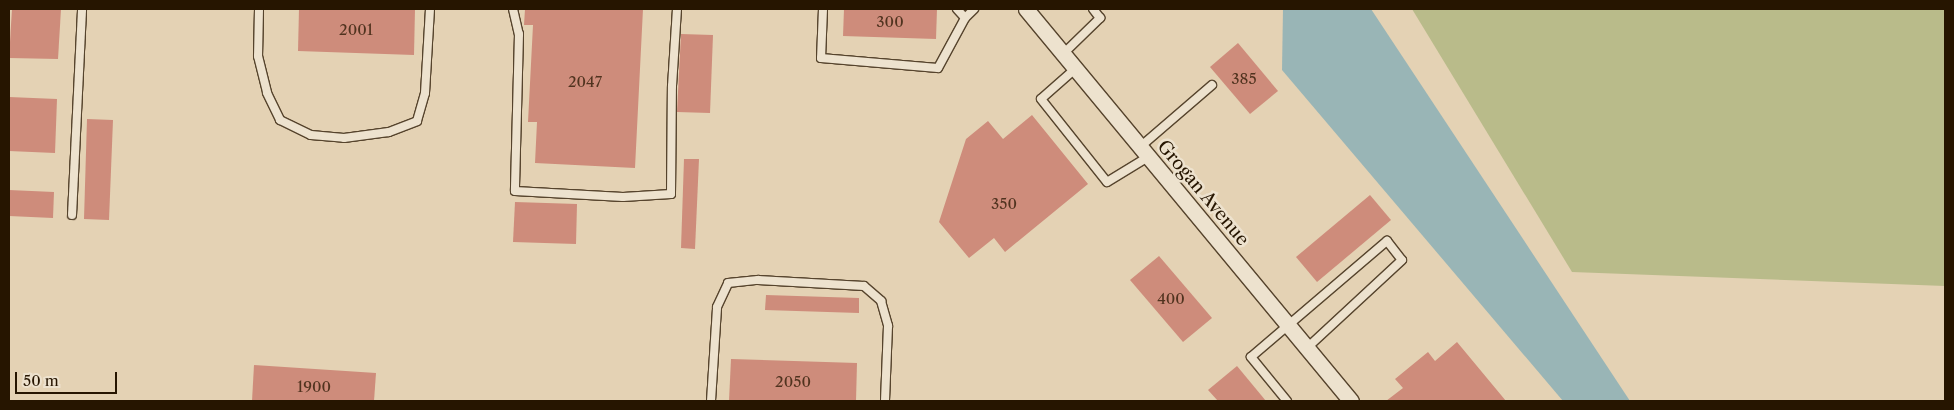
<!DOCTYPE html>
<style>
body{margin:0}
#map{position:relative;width:1954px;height:410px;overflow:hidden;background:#e4d2b4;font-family:"Libre Caslon Text",serif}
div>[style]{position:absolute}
.green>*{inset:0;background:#b9bb8a}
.water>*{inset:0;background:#99b5b6}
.building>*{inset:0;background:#ce8c7b}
.roads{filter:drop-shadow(1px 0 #56442d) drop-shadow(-1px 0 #56442d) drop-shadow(0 1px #56442d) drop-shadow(0 -1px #56442d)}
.service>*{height:8px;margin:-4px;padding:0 4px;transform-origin:4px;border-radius:4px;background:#ede2ce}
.minor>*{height:15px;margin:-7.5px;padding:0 7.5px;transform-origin:7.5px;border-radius:7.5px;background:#ede2ce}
span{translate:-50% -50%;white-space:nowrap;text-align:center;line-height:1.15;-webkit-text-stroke:5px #ede2ce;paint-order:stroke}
.number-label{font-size:15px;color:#50331f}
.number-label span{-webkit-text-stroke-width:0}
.street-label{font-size:18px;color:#261500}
.frame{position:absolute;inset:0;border:10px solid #261500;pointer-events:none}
.scale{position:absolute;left:15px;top:372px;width:102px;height:22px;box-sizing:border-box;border:2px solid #261500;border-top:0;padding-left:6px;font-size:15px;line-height:18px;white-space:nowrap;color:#261500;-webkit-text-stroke:4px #ede2ce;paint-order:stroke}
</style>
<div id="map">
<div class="green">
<i style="clip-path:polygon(1412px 9px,1945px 9px,1945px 286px,1572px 272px)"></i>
</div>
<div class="water">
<i style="clip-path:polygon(1283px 9px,1371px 9px,1630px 401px,1563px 401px,1282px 70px)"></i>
</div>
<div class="building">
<i style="clip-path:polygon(12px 9px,61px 9px,58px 59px,9px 58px)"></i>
<i style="clip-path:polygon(299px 9px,415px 9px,414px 55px,298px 51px)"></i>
<i style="clip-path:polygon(525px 9px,643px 9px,635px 168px,535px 163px,537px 122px,528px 122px,533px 25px,524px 25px)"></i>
<i style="clip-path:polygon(844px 9px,937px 9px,936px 39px,843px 36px)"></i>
<i style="clip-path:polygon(681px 34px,713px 35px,710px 113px,677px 112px)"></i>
<i style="clip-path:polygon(1238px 43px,1278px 91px,1250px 114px,1210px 67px)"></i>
<i style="clip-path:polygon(9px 97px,57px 99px,55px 153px,9px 151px)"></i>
<i style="clip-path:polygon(1032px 115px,1088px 184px,1005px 252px,994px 238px,969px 258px,939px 222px,966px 139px,988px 121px,1003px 139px)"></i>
<i style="clip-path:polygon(87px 119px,113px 120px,109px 220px,84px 219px)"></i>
<i style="clip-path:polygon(684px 159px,699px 159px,695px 249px,681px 248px)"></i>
<i style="clip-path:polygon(9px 190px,54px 192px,53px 218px,9px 216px)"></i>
<i style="clip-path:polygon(1370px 195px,1391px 220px,1317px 282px,1296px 257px)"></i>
<i style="clip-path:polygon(515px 202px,577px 204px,576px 244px,513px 242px)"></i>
<i style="clip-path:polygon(1159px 256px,1212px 318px,1183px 342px,1130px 280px)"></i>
<i style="clip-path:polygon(766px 295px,859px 298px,859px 313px,765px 310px)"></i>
<i style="clip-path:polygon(1457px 342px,1506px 401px,1386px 401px,1403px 388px,1395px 379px,1428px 352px,1435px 361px)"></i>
<i style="clip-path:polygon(731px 359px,857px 363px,856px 401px,729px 401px)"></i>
<i style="clip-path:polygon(254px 365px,376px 373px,374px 401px,252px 401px)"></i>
<i style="clip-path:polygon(1237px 366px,1266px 401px,1218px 401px,1208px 390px)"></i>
</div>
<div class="roads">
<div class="service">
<i style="left:259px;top:9px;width:47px;rotate:91.2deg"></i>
<i style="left:258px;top:56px;width:38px;rotate:76deg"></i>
<i style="left:267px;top:93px;width:30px;rotate:64deg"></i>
<i style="left:280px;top:120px;width:34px;rotate:26deg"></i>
<i style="left:311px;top:135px;width:33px;rotate:5deg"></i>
<i style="left:344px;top:138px;width:45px;rotate:-7.6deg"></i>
<i style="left:389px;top:132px;width:30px;rotate:-21deg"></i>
<i style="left:417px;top:121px;width:29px;rotate:-74deg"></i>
<i style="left:425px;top:93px;width:84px;rotate:-86.6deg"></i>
<i style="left:513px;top:9px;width:26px;rotate:77deg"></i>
<i style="left:519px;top:34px;width:157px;rotate:91.5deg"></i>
<i style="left:515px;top:191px;width:108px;rotate:3.2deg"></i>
<i style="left:623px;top:197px;width:48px;rotate:-3.6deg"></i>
<i style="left:671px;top:194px;width:108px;rotate:-89.5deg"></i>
<i style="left:672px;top:86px;width:77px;rotate:-86.3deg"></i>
<i style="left:823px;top:9px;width:49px;rotate:92.3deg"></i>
<i style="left:821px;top:58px;width:117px;rotate:4.9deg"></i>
<i style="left:938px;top:68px;width:57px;rotate:-61.6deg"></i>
<i style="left:965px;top:18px;width:13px;rotate:-45deg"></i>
<i style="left:957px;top:9px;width:12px;rotate:48deg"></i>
<i style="left:1063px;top:54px;width:52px;rotate:-44.2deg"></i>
<i style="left:1100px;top:18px;width:11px;rotate:-128deg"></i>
<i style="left:1075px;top:69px;width:45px;rotate:138.6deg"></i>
<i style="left:1041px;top:99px;width:106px;rotate:51.5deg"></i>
<i style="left:1107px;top:182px;width:48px;rotate:-31.4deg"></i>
<i style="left:1140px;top:147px;width:95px;rotate:-40.7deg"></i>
<i style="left:72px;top:215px;width:206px;rotate:-87.2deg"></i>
<i style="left:711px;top:401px;width:94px;rotate:-86.3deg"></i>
<i style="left:717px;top:307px;width:26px;rotate:-65deg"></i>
<i style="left:728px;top:283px;width:30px;rotate:-6deg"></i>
<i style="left:758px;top:280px;width:106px;rotate:3.2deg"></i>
<i style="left:864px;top:286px;width:23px;rotate:41deg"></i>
<i style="left:881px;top:301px;width:26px;rotate:74deg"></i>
<i style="left:888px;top:326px;width:75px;rotate:92.3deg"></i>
<i style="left:1287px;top:401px;width:57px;rotate:-129.3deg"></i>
<i style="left:1251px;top:357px;width:179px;rotate:-40.5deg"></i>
<i style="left:1387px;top:241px;width:24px;rotate:52deg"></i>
<i style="left:1402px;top:260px;width:129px;rotate:137.2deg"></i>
</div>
<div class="minor">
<i style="left:1026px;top:9px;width:509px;rotate:50.34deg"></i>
</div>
</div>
<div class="number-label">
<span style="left:890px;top:22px">300</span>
<span style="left:356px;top:30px">2001</span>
<span style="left:1244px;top:79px">385</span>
<span style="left:585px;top:82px">2047</span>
<span style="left:1004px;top:204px">350</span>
<span style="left:1171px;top:299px">400</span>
<span style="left:793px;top:382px">2050</span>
<span style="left:314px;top:387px">1900</span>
</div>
<div class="street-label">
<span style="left:1203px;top:193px;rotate:50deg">Grogan Avenue</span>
</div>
<div class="frame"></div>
<div class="scale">50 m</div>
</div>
